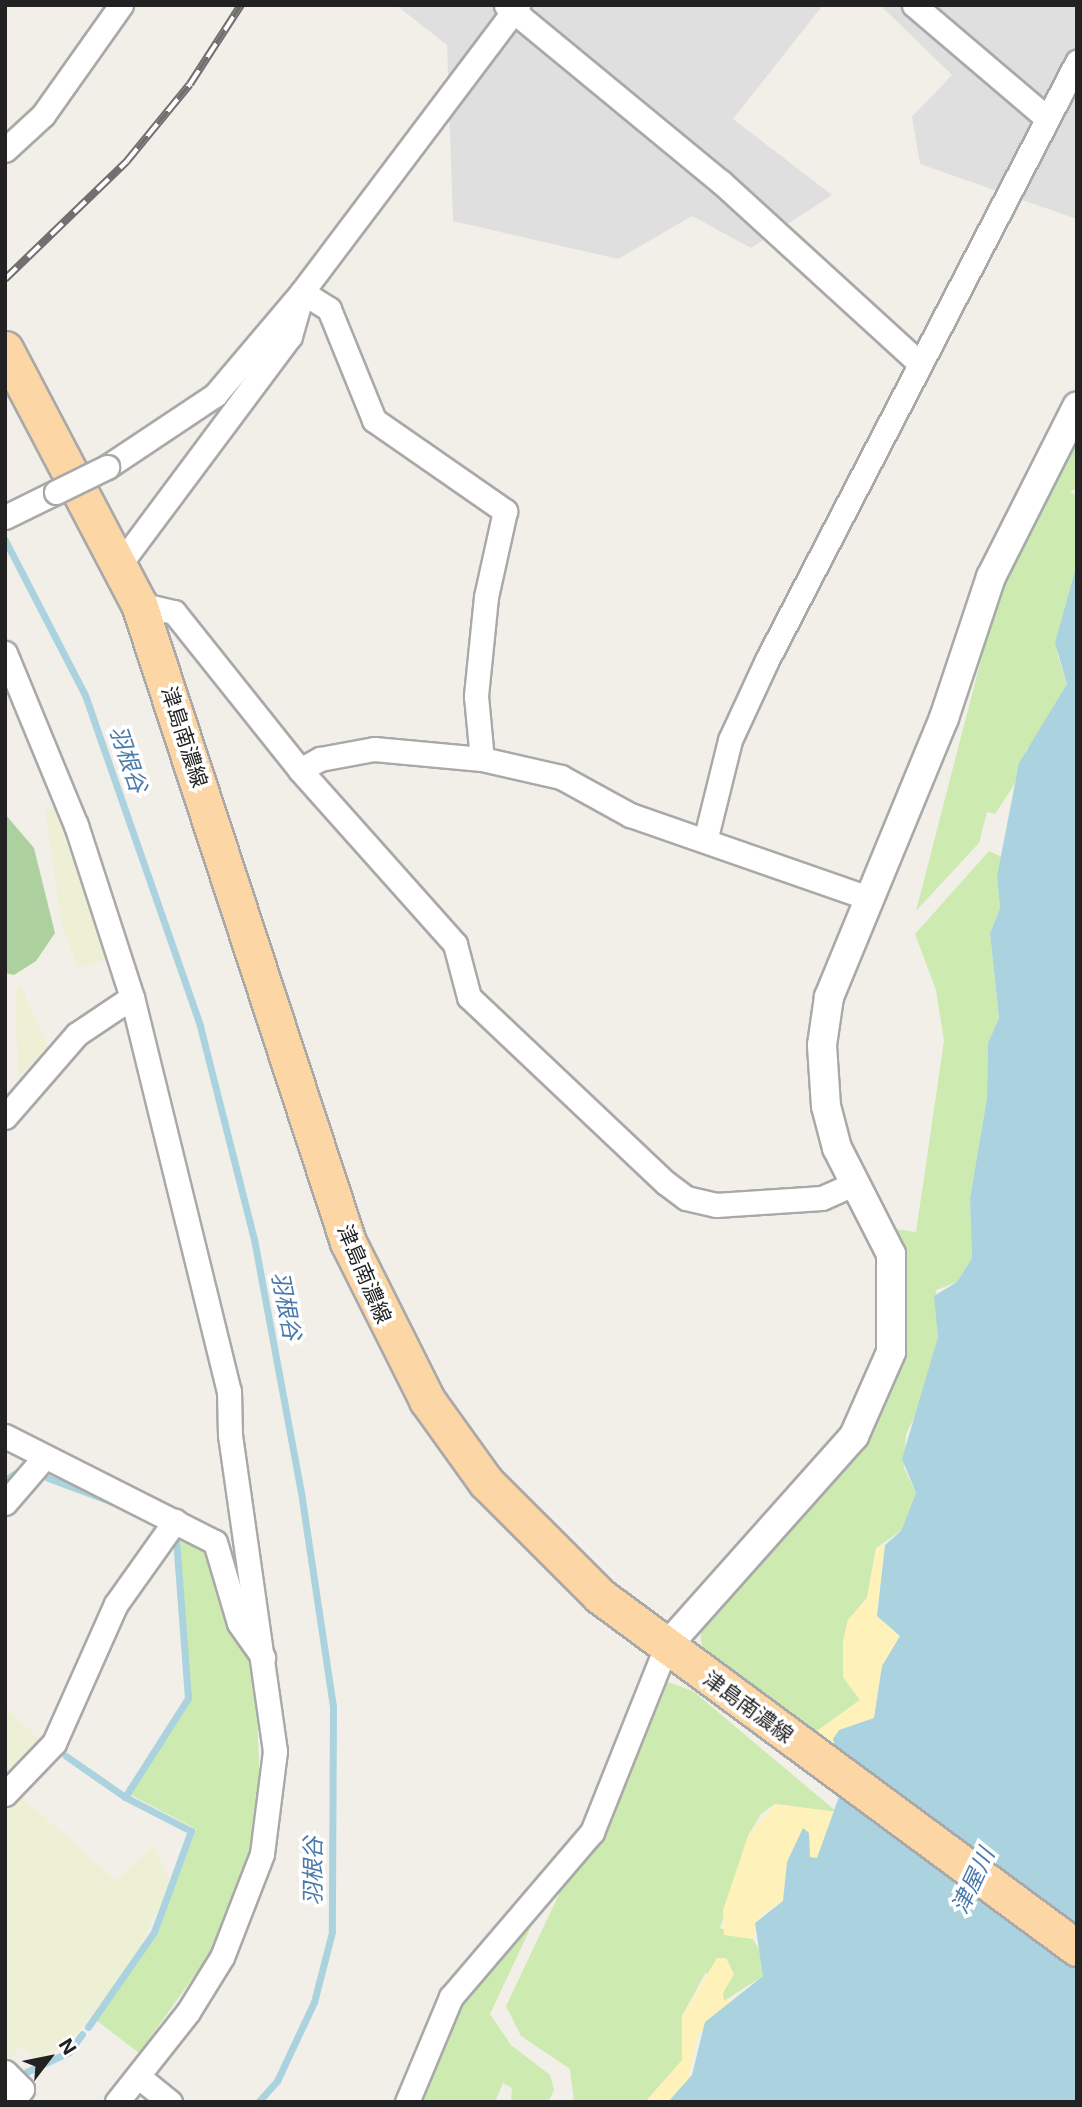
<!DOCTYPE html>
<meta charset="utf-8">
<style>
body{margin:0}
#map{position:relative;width:1082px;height:2107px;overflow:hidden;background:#f2efe9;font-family:Inter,"Noto Sans JP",sans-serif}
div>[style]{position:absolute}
.residential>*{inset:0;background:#e0dfdf}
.farmland>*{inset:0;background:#eef0d5}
.grass>*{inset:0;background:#cdebb0}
.forest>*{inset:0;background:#add19e}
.sand>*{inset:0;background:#fff1ba}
.water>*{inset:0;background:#aad3df}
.stream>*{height:7px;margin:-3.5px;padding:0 3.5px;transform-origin:3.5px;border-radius:3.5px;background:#aad3df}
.roads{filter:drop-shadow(2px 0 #a9a9a9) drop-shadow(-2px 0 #a9a9a9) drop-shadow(0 2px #a9a9a9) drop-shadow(0 -2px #a9a9a9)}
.minor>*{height:23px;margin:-11.5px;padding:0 11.5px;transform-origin:11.5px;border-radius:11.5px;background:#fff}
.tertiary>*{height:28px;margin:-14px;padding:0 14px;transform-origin:14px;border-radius:14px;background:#fff}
.primary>*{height:35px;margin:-17.5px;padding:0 17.5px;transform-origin:17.5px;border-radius:17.5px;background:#fcd6a4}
.rail>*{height:8px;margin-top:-4px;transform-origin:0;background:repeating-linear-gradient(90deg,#fff 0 16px,#707070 0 32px);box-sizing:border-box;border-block:2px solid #707070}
.bridges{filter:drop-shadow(2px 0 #a9a9a9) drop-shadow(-2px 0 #a9a9a9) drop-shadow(0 2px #a9a9a9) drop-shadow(0 -2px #a9a9a9)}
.minor-bridge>*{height:23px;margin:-11.5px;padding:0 11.5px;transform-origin:11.5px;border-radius:11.5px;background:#fff}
span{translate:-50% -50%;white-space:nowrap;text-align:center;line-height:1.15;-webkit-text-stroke:7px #fff;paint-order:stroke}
.street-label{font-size:21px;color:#222}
.water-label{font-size:23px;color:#4a7aab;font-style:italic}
.frame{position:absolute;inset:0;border:7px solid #222;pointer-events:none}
.north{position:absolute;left:14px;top:2023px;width:70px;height:70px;-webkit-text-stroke:5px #fff;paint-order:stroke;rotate:58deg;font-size:19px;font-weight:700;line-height:28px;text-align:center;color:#222}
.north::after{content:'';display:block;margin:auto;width:24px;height:32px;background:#222;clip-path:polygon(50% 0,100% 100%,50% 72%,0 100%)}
</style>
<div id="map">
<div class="residential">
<i style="clip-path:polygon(396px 5px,823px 5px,733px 119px,832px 195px,751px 248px,692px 216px,618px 259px,453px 221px,447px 45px)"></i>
<i style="clip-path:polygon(880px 5px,1077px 5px,1077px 219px,920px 164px,912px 117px,952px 75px)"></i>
</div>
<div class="farmland">
<i style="clip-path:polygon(62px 807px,112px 958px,78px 968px,62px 926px,45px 810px)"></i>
<i style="clip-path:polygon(21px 985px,49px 1049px,18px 1077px,15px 990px)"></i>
<i style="clip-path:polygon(5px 1706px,42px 1742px,5px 1782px)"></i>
<i style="clip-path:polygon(17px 1793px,116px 1880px,154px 1845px,171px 1883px,132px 1963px,86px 2023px,63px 2047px,36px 2059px,21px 2046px,7px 2062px,5px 1805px)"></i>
</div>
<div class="grass">
<i style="clip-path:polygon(1077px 436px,1077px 489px,1070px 491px,1077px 496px,1077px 564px,1057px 653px,1067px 684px,1045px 728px,1026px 750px,1014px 785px,995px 814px,987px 812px,979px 843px,916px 911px,1000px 586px)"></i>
<i style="clip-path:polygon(989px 851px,1004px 858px,997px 876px,1000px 908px,990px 933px,999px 1018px,988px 1043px,987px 1098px,970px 1198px,972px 1258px,957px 1282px,936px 1290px,938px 1337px,923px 1400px,906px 1434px,904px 1468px,916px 1493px,901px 1531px,876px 1548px,867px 1598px,848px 1620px,843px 1677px,860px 1700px,814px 1733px,703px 1652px,700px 1631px,838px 1477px,885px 1406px,899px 1368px,907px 1296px,895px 1229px,916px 1232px,944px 1041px,936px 990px,915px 934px)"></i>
<i style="clip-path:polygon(185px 1534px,213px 1552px,237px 1637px,256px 1674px,260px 1797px,250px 1854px,212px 1951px,139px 2053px,96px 2020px,157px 1935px,196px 1829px,131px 1795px,191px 1699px,180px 1539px)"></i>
<i style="clip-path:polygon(668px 1682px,693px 1691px,837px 1812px,775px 1804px,761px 1814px,748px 1836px,720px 1928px,753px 1939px,765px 1960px,763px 1976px,724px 2001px,706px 1972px,682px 2016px,682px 2060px,666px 2084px,645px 2102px,574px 2102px,570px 2069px,521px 2036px,506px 2006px,572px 1867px,604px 1837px)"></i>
<i style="clip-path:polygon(528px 1921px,531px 1927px,490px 2014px,511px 2045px,550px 2075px,554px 2090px,548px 2102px,511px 2102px,512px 2088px,503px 2083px,495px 2102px,414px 2102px,462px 2000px)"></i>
</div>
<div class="forest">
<i style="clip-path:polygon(5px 814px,34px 848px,55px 933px,36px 961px,14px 975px,5px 973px)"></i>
</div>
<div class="sand">
<i style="clip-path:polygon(885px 1545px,877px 1616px,900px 1636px,882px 1666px,874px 1718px,849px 1731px,837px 1754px,814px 1733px,860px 1700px,843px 1677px,843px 1641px,848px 1620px,867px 1598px,876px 1548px)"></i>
<i style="clip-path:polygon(775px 1804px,837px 1812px,817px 1859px,810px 1857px,809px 1833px,787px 1862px,783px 1901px,761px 1915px,753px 1939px,724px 1935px,723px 1910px,748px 1836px)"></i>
<i style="clip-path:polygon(717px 1958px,726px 1958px,734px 1974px,723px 1993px,724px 2000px,732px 2000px,698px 2034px,687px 2086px,668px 2102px,645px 2102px,682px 2060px,682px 2016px)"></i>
</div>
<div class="water">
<i style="clip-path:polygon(1077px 564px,1077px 2102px,668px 2102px,692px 2075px,705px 2022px,763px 1976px,755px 1923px,783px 1901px,787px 1862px,803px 1828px,809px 1833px,810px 1857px,817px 1858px,845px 1780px,833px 1739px,839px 1730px,874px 1718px,882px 1666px,900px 1636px,877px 1616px,885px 1545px,901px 1531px,916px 1493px,902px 1459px,938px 1337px,934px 1296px,957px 1282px,972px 1258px,970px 1198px,987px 1098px,988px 1043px,999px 1018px,990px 933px,1000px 908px,997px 876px,1019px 763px,1067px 684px,1055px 643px)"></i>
</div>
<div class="stream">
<i style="left:5px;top:540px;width:174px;rotate:62.7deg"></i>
<i style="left:85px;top:695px;width:350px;rotate:70.8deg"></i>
<i style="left:200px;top:1026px;width:220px;rotate:75.8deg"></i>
<i style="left:254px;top:1239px;width:264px;rotate:79.5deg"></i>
<i style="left:302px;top:1499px;width:210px;rotate:81.5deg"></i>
<i style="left:333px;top:1707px;width:225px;rotate:90.3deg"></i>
<i style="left:332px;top:1932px;width:72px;rotate:104.4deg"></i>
<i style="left:314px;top:2002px;width:87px;rotate:115.1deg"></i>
<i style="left:277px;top:2081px;width:28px;rotate:132deg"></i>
<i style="left:48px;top:1478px;width:69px;rotate:20.3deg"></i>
<i style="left:5px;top:1480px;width:24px;rotate:-33deg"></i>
<i style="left:66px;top:1756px;width:72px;rotate:34.8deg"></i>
<i style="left:88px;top:2027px;width:116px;rotate:-55.2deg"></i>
<i style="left:154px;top:1932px;width:108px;rotate:-69.9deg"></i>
<i style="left:191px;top:1831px;width:74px;rotate:-152.7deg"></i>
<i style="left:125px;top:1797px;width:117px;rotate:-57.5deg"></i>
<i style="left:188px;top:1698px;width:158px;rotate:-94.3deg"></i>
<i style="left:20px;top:2075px;width:54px;rotate:-25.1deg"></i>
<i style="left:69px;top:2052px;width:22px;rotate:-54deg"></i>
</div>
<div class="roads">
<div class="minor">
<i style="left:506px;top:5px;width:278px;rotate:39.5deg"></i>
<i style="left:721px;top:182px;width:267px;rotate:42.4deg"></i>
<i style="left:914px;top:5px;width:175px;rotate:40.4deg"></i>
<i style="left:5px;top:150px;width:52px;rotate:-42.6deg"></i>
<i style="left:43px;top:115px;width:135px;rotate:-54.7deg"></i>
<i style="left:302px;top:292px;width:32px;rotate:32deg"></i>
<i style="left:329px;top:309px;width:120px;rotate:67.9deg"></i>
<i style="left:374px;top:420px;width:160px;rotate:34.8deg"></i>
<i style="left:505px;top:511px;width:88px;rotate:102.5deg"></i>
<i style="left:486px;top:597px;width:100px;rotate:95.8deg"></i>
<i style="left:476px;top:696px;width:63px;rotate:84.6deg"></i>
<i style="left:107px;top:467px;width:130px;rotate:-33.7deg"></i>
<i style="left:215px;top:395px;width:135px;rotate:-49.8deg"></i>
<i style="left:302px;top:292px;width:359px;rotate:-53deg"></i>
<i style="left:5px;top:517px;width:57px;rotate:-26.1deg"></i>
<i style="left:120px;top:564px;width:284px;rotate:-53.3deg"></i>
<i style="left:290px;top:336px;width:37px;rotate:-74deg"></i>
<i style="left:139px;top:604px;width:36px;rotate:13deg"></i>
<i style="left:174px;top:612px;width:202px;rotate:51.4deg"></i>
<i style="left:300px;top:770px;width:23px;rotate:-29deg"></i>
<i style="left:320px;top:759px;width:55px;rotate:-10.5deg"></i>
<i style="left:374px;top:749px;width:108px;rotate:5.3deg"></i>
<i style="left:482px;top:759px;width:81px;rotate:12.8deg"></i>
<i style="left:561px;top:777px;width:79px;rotate:28.8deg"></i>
<i style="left:630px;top:815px;width:252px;rotate:19.2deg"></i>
<i style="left:5px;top:653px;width:186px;rotate:67.6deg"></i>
<i style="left:76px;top:825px;width:181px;rotate:72deg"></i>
<i style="left:132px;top:997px;width:406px;rotate:76.2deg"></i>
<i style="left:229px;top:1391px;width:44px;rotate:88.7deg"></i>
<i style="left:230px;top:1435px;width:319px;rotate:81.9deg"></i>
<i style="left:275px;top:1751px;width:104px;rotate:97.2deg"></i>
<i style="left:262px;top:1854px;width:110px;rotate:111.2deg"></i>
<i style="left:222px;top:1957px;width:65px;rotate:121.7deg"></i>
<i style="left:188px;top:2012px;width:115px;rotate:128.3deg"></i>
<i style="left:300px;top:770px;width:233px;rotate:48.3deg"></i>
<i style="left:455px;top:944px;width:55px;rotate:75.2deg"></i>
<i style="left:469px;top:997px;width:271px;rotate:43.4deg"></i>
<i style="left:666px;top:1183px;width:25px;rotate:37deg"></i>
<i style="left:686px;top:1198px;width:31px;rotate:13deg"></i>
<i style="left:716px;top:1205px;width:106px;rotate:-3.8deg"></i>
<i style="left:822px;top:1198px;width:35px;rotate:-24deg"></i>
<i style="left:706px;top:837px;width:100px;rotate:-76.1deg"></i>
<i style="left:730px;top:740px;width:88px;rotate:-65.2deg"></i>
<i style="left:767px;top:660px;width:674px;rotate:-62.6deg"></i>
<i style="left:5px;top:1117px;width:110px;rotate:-49.1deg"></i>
<i style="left:77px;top:1034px;width:66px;rotate:-33.9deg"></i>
<i style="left:5px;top:1436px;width:235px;rotate:26.8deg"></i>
<i style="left:215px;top:1542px;width:84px;rotate:73.5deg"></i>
<i style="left:239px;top:1623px;width:42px;rotate:54.8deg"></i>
<i style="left:5px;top:1503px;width:58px;rotate:-49.2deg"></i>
<i style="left:5px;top:1794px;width:71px;rotate:-46.1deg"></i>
<i style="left:54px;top:1743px;width:152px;rotate:-66deg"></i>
<i style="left:116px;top:1604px;width:102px;rotate:-54.6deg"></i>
<i style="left:5px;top:2072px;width:24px;rotate:45deg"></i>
<i style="left:22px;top:2089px;width:17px;rotate:130deg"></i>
<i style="left:139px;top:2077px;width:40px;rotate:39deg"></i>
<i style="left:407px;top:2102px;width:114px;rotate:-67.3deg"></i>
<i style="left:451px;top:1997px;width:217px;rotate:-49.5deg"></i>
<i style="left:592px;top:1832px;width:199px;rotate:-68.2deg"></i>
</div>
<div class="tertiary">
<i style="left:666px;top:1647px;width:283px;rotate:-48.3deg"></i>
<i style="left:854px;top:1436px;width:92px;rotate:-66.2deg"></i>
<i style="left:891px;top:1352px;width:98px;rotate:-90deg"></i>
<i style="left:891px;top:1254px;width:119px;rotate:-117deg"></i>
<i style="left:837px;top:1148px;width:43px;rotate:-104.7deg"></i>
<i style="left:826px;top:1106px;width:61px;rotate:-93.8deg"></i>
<i style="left:822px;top:1045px;width:49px;rotate:-81.7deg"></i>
<i style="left:829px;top:997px;width:302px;rotate:-67.6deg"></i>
<i style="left:944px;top:718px;width:149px;rotate:-71.6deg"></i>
<i style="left:991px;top:577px;width:191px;rotate:-63.2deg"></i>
</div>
<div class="primary">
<i style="left:5px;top:349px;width:288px;rotate:62.3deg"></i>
<i style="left:139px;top:604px;width:671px;rotate:71.86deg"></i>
<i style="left:348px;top:1242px;width:177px;rotate:63.4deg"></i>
<i style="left:427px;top:1400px;width:101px;rotate:54.3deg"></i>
<i style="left:486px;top:1482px;width:161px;rotate:45deg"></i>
<i style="left:600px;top:1596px;width:593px;rotate:36.43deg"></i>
</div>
</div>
<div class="rail">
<i style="left:5px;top:279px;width:170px;rotate:-44deg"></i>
<i style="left:127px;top:161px;width:99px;rotate:-50.7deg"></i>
<i style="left:190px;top:84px;width:94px;rotate:-57.2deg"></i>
</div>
<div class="bridges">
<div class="minor-bridge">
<i style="left:56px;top:492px;width:57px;rotate:-26.1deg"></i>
</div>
</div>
<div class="street-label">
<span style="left:184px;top:737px;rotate:72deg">津島南濃線</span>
<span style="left:364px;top:1274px;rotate:67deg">津島南濃線</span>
<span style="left:748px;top:1707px;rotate:36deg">津島南濃線</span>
</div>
<div class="water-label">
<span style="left:128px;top:759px;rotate:71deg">羽根谷</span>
<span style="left:286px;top:1306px;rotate:79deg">羽根谷</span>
<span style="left:313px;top:1871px;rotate:-90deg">羽根谷</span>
<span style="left:973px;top:1881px;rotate:-65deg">津屋川</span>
</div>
<div class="frame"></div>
<div class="north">N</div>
</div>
